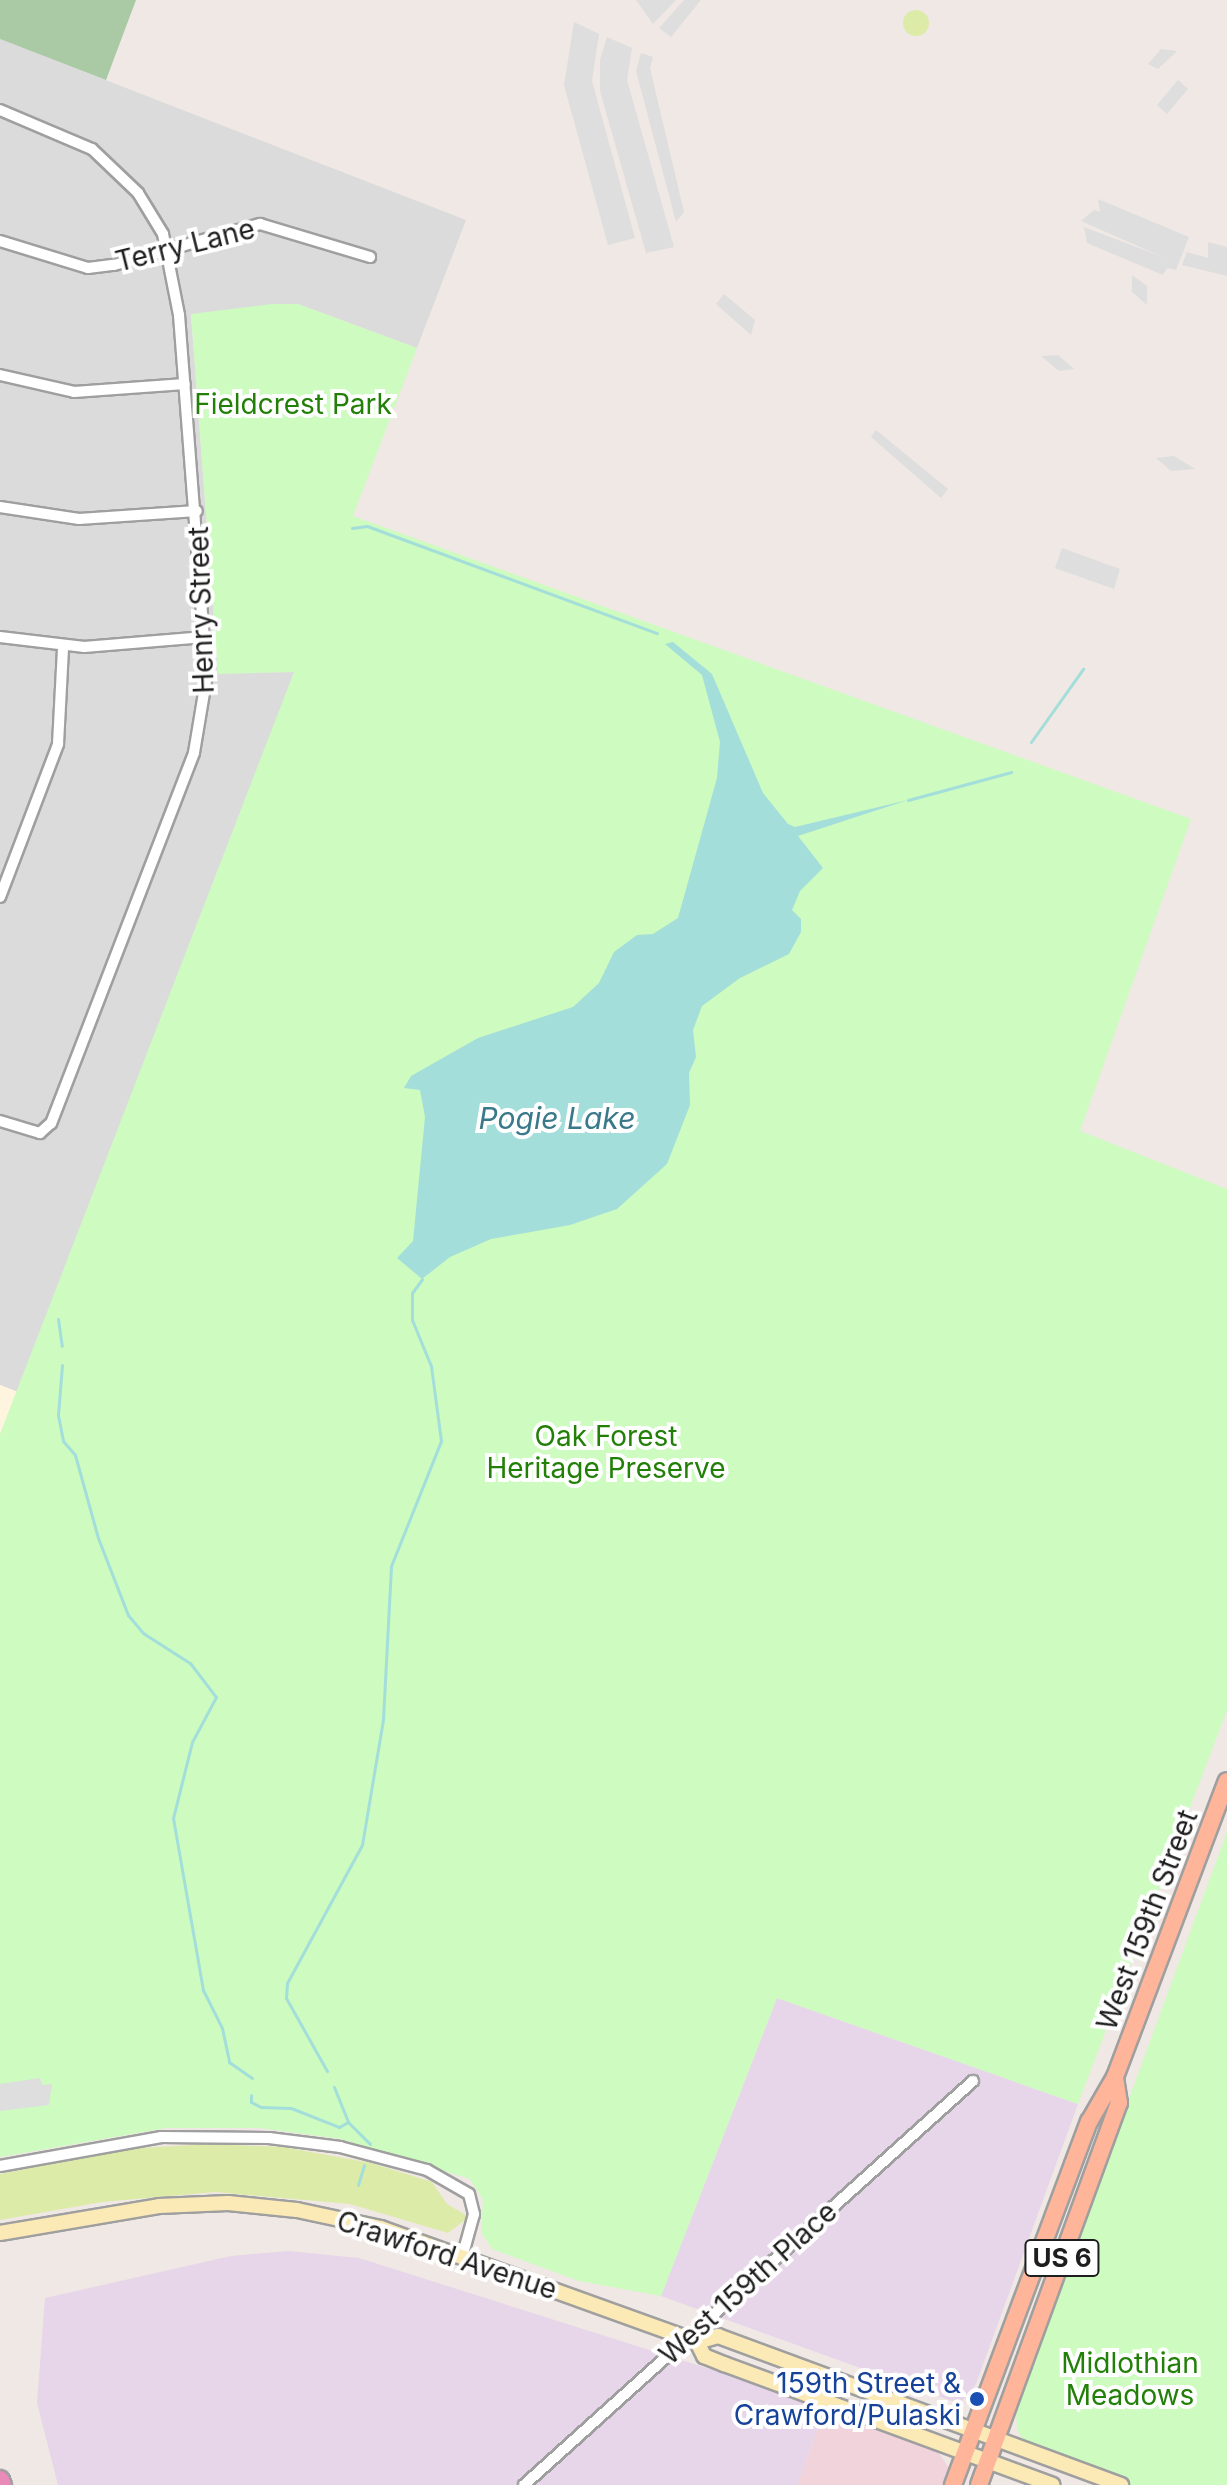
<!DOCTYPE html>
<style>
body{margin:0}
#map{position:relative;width:1227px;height:2485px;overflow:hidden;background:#f0e8e4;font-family:Inter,sans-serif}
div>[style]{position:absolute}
.residential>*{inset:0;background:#dcdbdc}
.commercial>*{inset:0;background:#f1d3db}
.industrial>*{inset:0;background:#e7d6e9}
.education>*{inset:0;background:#fff5de}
.grass>*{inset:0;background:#ddeba8}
.round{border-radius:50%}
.cemetery>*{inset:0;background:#aac9a5}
.park>*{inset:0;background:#cdfbc0}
.parking>*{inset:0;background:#dedede}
.water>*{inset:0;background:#a3deda}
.stream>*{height:3px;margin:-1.5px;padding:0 1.5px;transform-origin:1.5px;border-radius:1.5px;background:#a3deda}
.roads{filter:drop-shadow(2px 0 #9f9f9f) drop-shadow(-2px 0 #9f9f9f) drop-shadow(0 2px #9f9f9f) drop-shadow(0 -2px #9f9f9f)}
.minor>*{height:10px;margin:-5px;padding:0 5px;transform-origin:5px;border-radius:5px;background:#fff}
.secondary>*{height:14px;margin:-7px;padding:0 7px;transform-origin:7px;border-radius:7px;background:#fbeab6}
.primary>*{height:16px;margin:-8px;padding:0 8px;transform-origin:8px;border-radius:8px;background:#feb59a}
.motorway>*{height:18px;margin:-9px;padding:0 9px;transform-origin:9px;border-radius:9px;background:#e98ab8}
.dots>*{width:22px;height:22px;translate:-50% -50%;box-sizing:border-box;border:4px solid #fff;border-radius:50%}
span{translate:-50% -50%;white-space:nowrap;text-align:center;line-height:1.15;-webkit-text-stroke:8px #fff;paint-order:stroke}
.shield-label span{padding:2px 6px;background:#fff;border:2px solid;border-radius:6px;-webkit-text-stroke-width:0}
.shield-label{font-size:26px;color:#1e1e1e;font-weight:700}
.street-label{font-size:28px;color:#1e1e1e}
.park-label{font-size:28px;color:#228008}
.transit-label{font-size:28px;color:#164399}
.right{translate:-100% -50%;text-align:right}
.water-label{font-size:30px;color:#3a7989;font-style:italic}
</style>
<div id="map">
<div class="residential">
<i style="clip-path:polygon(0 39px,466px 220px,417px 348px,298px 304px,191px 315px,218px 673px,295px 672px,18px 1392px,0 1385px)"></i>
</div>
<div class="commercial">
<i style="clip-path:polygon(826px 2406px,936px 2449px,949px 2468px,948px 2485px,797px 2485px)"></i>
</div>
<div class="industrial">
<i style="clip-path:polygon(777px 1998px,1078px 2104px,976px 2384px,960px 2404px,661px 2296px)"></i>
<i style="clip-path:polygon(289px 2251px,359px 2258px,826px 2406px,797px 2485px,58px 2485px,37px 2403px,45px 2298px,231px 2256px)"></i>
</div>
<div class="education">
<i style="clip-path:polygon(0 1385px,18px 1392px,0 1434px)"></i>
</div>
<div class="grass">
<i class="round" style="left:903px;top:10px;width:26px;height:26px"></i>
<i style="clip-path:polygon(208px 2144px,283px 2147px,371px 2163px,432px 2182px,447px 2204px,469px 2217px,448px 2233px,350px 2204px,215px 2192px,102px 2202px,0 2220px,0 2174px,126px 2149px)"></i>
</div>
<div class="cemetery">
<i style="clip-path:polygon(0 0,136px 0,106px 80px,0 39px)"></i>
</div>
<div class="park">
<i style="clip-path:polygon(272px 304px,298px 304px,417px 348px,353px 516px,1191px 819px,1080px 1131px,1227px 1189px,1227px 1710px,1078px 2104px,777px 1998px,661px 2296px,579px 2281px,492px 2249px,481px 2232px,483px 2200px,470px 2179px,341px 2139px,260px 2128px,166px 2128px,0 2157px,0 1434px,294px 672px,218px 674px,191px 314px)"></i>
<i style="clip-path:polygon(1227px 1832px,1227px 2485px,1131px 2485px,1025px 2442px,1017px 2430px,1016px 2406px)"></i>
</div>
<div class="parking">
<i style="clip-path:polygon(636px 0,676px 0,653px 24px)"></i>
<i style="clip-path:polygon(684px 0,701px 0,671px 37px,659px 28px)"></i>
<i style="clip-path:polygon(574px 22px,599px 34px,592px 81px,635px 238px,608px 245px,564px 85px)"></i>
<i style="clip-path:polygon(607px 37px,632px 48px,627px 80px,674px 247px,646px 253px,600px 91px,600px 60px)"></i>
<i style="clip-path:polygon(1161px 49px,1177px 51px,1158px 69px,1148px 64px)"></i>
<i style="clip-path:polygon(641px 53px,653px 57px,650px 68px,684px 212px,676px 222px,636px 71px)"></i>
<i style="clip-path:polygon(1178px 80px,1188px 89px,1167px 114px,1157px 105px)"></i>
<i style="clip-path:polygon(1098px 199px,1189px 237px,1176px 270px,1167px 268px,1163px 275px,1087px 243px,1084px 227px,1165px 258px,1081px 221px,1094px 210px,1100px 212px)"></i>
<i style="clip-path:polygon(1208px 242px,1227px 247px,1227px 276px,1182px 265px,1187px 252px,1208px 258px)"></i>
<i style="clip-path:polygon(1132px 275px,1147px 286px,1147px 305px,1132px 292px)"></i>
<i style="clip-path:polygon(724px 294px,755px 320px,751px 335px,716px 304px)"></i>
<i style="clip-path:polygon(1058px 355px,1074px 369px,1059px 371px,1041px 356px)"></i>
<i style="clip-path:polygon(876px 430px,948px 489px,941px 498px,871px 437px)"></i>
<i style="clip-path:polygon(1174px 456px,1195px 469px,1171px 471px,1156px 458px)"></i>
<i style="clip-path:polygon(1062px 548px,1120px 569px,1114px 589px,1055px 568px)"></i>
<i style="clip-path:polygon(40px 2078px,42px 2085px,52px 2084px,49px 2105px,0 2111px,0 2084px)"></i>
</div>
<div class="water">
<i style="clip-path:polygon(673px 642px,712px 674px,763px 793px,788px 824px,795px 827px,908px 800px,798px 836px,823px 868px,800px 891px,792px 910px,801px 919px,801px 932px,789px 954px,740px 978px,702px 1006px,693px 1030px,696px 1057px,689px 1073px,690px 1105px,667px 1164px,617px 1209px,570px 1225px,491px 1239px,450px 1257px,422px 1279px,397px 1258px,413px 1241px,425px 1117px,420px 1090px,404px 1088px,411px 1076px,478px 1038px,573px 1007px,599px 983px,614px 952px,637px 935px,653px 934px,678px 918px,717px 778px,720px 742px,702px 675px,665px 644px)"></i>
</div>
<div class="stream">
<i style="left:352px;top:528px;width:15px;rotate:-8deg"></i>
<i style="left:367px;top:526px;width:309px;rotate:20.3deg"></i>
<i style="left:1031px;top:742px;width:90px;rotate:-54.5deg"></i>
<i style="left:908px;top:800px;width:107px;rotate:-15.2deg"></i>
<i style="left:58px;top:1319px;width:27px;rotate:82deg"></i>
<i style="left:62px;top:1365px;width:50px;rotate:94.6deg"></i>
<i style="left:58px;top:1415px;width:26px;rotate:79deg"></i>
<i style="left:63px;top:1441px;width:18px;rotate:49deg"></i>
<i style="left:75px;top:1455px;width:86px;rotate:74.5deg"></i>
<i style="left:98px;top:1538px;width:83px;rotate:68.7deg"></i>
<i style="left:128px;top:1615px;width:23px;rotate:50deg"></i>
<i style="left:143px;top:1633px;width:56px;rotate:32.6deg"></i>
<i style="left:190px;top:1663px;width:43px;rotate:52.6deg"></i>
<i style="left:216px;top:1697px;width:51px;rotate:118.1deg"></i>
<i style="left:192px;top:1742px;width:78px;rotate:104deg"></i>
<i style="left:173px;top:1818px;width:175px;rotate:80.1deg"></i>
<i style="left:203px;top:1990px;width:42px;rotate:63.4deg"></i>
<i style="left:222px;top:2028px;width:35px;rotate:78deg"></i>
<i style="left:229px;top:2062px;width:28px;rotate:35deg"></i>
<i style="left:327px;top:2071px;width:84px;rotate:-119.3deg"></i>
<i style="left:286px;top:1998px;width:15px;rotate:-86deg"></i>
<i style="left:287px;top:1983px;width:157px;rotate:-61.5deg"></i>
<i style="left:362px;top:1845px;width:128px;rotate:-80.5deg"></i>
<i style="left:383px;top:1719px;width:153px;rotate:-87deg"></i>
<i style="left:391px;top:1566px;width:135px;rotate:-68.2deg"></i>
<i style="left:441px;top:1441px;width:76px;rotate:-97.6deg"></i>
<i style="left:431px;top:1366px;width:50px;rotate:-112.4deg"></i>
<i style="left:412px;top:1320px;width:27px;rotate:-90deg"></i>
<i style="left:412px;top:1293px;width:17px;rotate:-54deg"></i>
<i style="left:334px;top:2087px;width:38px;rotate:68deg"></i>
<i style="left:348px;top:2122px;width:31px;rotate:45deg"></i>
<i style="left:251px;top:2095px;width:7px;rotate:90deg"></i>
<i style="left:251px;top:2102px;width:11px;rotate:27deg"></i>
<i style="left:261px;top:2107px;width:30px;rotate:2deg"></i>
<i style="left:291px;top:2108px;width:52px;rotate:21.6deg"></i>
<i style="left:339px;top:2127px;width:10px;rotate:-29deg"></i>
<i style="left:358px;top:2185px;width:21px;rotate:-73deg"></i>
</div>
<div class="roads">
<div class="minor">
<i style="left:0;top:110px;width:100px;rotate:23deg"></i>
<i style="left:92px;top:149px;width:64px;rotate:43.7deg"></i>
<i style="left:138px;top:193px;width:48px;rotate:58.6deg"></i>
<i style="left:163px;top:234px;width:83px;rotate:78.8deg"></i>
<i style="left:179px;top:315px;width:361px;rotate:85.6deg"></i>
<i style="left:207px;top:675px;width:79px;rotate:99.5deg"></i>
<i style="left:194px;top:753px;width:397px;rotate:111.1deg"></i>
<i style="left:51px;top:1123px;width:15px;rotate:138deg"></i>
<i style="left:40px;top:1133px;width:42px;rotate:-163.3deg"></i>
<i style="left:0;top:241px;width:92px;rotate:17.1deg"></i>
<i style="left:88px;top:268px;width:26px;rotate:-7deg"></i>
<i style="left:114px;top:265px;width:152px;rotate:-15.7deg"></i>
<i style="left:260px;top:224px;width:115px;rotate:16.7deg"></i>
<i style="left:0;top:375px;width:76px;rotate:12.9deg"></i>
<i style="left:74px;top:392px;width:111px;rotate:-4.1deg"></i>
<i style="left:0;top:507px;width:80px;rotate:8.6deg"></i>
<i style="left:79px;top:519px;width:118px;rotate:-3.9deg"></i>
<i style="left:0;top:637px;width:85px;rotate:6.8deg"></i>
<i style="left:84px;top:647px;width:121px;rotate:-4.7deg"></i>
<i style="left:0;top:897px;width:164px;rotate:-69.2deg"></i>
<i style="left:58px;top:744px;width:97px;rotate:-87deg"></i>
<i style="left:0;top:2166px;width:164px;rotate:-10.2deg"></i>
<i style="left:161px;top:2137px;width:108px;rotate:0.5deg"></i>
<i style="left:269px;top:2138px;width:72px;rotate:7.2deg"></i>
<i style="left:340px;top:2147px;width:90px;rotate:14.8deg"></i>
<i style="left:427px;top:2170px;width:48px;rotate:29.7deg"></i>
<i style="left:469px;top:2194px;width:21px;rotate:76deg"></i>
<i style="left:474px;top:2214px;width:41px;rotate:105.4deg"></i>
<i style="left:524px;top:2485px;width:604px;rotate:-41.98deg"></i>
</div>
<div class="secondary">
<i style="left:0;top:2233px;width:161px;rotate:-9.6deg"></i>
<i style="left:159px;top:2206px;width:69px;rotate:-2.5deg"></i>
<i style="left:228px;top:2203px;width:69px;rotate:5.8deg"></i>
<i style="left:297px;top:2210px;width:86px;rotate:12.1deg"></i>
<i style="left:381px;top:2228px;width:336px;rotate:19.8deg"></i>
<i style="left:697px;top:2342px;width:22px;rotate:-16deg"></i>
<i style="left:718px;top:2336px;width:430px;rotate:20.3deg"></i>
<i style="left:697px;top:2342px;width:16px;rotate:63deg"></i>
<i style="left:704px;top:2356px;width:22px;rotate:22deg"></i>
<i style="left:724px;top:2364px;width:350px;rotate:20.2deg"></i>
</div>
<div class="primary">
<i style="left:953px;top:2485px;width:388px;rotate:-69.5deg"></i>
<i style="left:1089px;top:2122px;width:52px;rotate:-60deg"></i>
<i style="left:1115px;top:2077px;width:316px;rotate:-69.3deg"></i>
<i style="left:979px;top:2485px;width:407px;rotate:-69.9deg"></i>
<i style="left:1119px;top:2103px;width:26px;rotate:-99deg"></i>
</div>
<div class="motorway">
<i style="left:0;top:2480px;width:5px;rotate:68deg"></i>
</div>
</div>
<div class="dots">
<i style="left:977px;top:2399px;background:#1a4fb4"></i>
</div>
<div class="shield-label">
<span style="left:1062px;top:2258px">US 6</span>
</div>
<div class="street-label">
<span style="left:185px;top:245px;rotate:-14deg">Terry Lane</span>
<span style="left:201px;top:610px;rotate:-92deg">Henry Street</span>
<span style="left:1147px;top:1920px;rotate:-69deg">West 159th Street</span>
<span style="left:447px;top:2255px;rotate:18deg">Crawford Avenue</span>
<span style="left:748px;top:2283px;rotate:-42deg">West 159th Place</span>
</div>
<div class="park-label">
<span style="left:293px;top:404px">Fieldcrest Park</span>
<span style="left:606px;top:1452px">Oak Forest<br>Heritage Preserve</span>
<span style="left:1130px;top:2379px">Midlothian<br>Meadows</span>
</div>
<div class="transit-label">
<span class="right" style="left:961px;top:2399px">159th Street &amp;<br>Crawford/Pulaski</span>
</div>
<div class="water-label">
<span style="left:557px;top:1118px">Pogie Lake</span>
</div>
</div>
